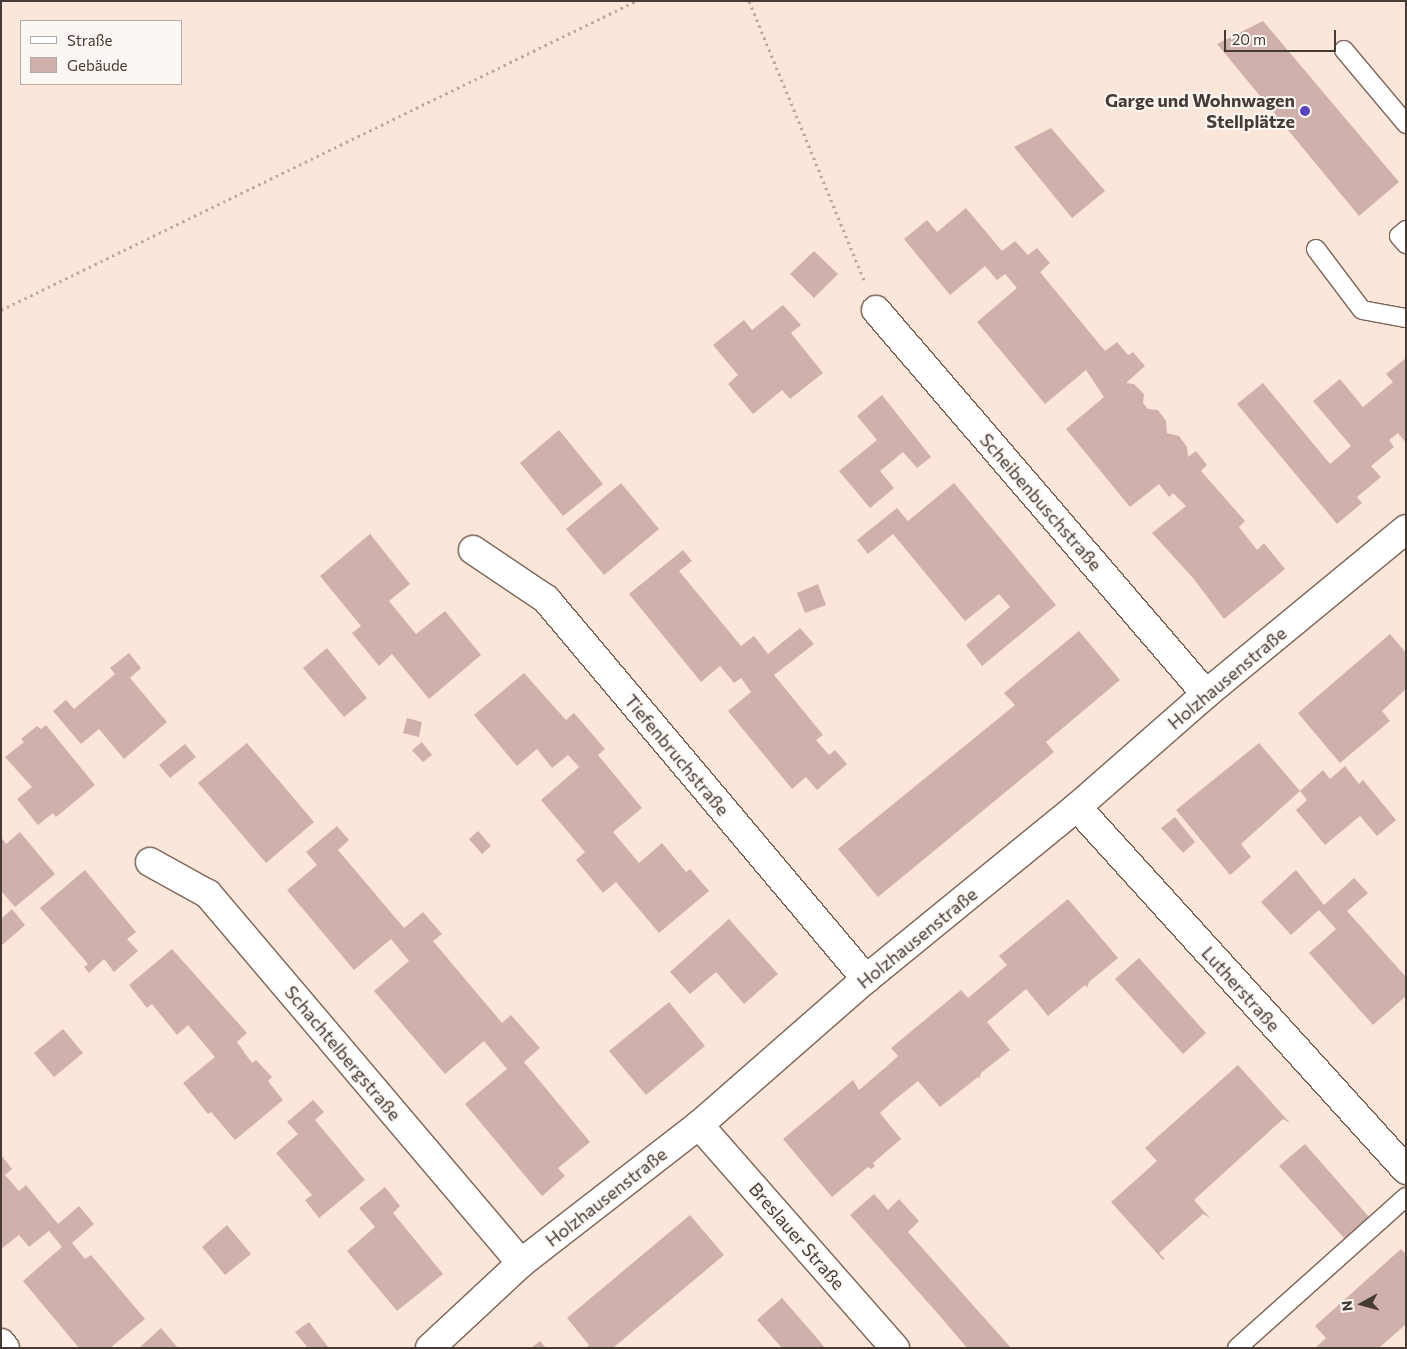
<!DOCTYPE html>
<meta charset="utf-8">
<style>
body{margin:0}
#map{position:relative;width:1407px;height:1349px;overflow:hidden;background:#fce6d9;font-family:Commissioner,sans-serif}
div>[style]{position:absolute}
.building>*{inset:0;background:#d0b0ac}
.path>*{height:3px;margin-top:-1.5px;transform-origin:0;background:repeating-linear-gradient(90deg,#bba99f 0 2.5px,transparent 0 6.5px)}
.roads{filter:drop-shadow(1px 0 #7c6456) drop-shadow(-1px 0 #7c6456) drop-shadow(0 1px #7c6456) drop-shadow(0 -1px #7c6456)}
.service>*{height:18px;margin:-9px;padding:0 9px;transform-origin:9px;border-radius:9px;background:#fff}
.minor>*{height:28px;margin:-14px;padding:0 14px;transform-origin:14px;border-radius:14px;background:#fff}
.dots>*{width:14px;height:14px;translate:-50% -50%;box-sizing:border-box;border:2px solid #fcf7f3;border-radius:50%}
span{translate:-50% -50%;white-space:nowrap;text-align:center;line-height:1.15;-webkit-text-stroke:4px #fcf7f3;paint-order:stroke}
.poi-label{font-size:18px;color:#453a34;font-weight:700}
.right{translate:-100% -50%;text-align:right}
.street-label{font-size:18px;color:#453a34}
.frame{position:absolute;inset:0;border:2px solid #453a34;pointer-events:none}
.legend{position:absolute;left:20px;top:20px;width:162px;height:65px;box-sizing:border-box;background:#fcf7f3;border:1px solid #b3aba7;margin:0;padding:6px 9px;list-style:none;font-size:15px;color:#453a34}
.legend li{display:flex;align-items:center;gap:10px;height:25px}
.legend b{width:25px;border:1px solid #b3aba7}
.north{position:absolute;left:1337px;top:1279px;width:50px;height:50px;-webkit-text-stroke:4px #fcf7f3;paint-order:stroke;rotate:263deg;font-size:14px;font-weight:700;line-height:20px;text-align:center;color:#453a34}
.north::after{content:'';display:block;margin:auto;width:18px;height:22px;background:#453a34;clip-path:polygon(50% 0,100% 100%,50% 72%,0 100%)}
.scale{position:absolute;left:1224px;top:30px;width:112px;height:22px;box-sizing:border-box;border:2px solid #453a34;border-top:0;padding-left:6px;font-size:15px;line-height:18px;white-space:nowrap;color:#453a34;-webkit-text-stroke:4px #fcf7f3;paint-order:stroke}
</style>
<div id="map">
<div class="building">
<i style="clip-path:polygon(1263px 21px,1399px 182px,1359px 216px,1217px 44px)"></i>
<i style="clip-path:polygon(1051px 128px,1105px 191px,1072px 218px,1014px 147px)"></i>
<i style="clip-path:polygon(966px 208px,1002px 251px,1015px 241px,1028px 255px,1037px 248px,1050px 263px,1040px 272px,1105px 351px,1117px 342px,1128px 355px,1133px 352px,1145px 366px,1126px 383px,1134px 384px,1144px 394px,1143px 403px,1148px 409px,1158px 410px,1166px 421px,1167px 433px,1179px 436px,1187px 447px,1188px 457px,1196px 451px,1207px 465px,1201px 471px,1245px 521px,1239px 527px,1257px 550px,1264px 543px,1285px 569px,1224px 619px,1193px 578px,1152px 533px,1186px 506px,1173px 493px,1169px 497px,1159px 484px,1130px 507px,1066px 429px,1104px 397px,1086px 370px,1045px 404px,977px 322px,1017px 288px,1005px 274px,997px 280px,985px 266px,950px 295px,904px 239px,927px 220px,937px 232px)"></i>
<i style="clip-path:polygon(814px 251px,838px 274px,814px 298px,790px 274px)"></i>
<i style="clip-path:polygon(783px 305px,801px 325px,791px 333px,823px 373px,790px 399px,782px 390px,753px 414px,728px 384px,738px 375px,713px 345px,744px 320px,752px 330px)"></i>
<i style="clip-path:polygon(1406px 358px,1406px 443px,1398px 433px,1389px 440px,1394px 447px,1371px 466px,1381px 477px,1357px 497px,1362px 503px,1337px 524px,1237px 404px,1263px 383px,1330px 464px,1351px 446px,1313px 401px,1340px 379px,1363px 407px,1393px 382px,1386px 374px)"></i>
<i style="clip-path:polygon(882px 395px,931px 457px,917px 468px,903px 452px,880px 471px,894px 488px,870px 508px,839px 471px,877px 440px,857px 416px)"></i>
<i style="clip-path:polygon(559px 430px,603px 484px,563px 516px,520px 463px)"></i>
<i style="clip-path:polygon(621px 483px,659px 529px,604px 575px,566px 529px)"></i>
<i style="clip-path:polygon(954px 483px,1056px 605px,982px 666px,966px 645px,1010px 607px,999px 594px,965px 621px,893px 534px,868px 554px,857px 540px,897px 508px,908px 521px)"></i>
<i style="clip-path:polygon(370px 534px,410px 584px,389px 601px,416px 634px,445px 611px,481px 655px,429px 699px,392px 654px,379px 666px,352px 633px,361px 626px,320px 576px)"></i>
<i style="clip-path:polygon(683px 550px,692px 561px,679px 571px,741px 646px,754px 636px,768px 654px,800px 628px,814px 644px,774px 675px,823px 735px,816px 740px,829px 755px,835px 750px,847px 764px,817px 790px,806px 777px,792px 789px,728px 711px,751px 692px,741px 678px,734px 683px,720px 666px,701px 682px,629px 594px)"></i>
<i style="clip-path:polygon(818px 584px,826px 605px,805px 613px,797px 593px)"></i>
<i style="clip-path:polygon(1079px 631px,1120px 680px,1046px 742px,1054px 752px,878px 897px,838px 849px,1015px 705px,1004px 693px)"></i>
<i style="clip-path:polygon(1390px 634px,1406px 653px,1406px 689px,1382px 711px,1390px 721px,1340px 763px,1298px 713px)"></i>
<i style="clip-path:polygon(327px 648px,367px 698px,344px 717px,303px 668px)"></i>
<i style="clip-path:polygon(129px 653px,141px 668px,130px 678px,167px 722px,124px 759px,99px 729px,81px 744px,53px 711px,66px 700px,74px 709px,115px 674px,110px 668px)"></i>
<i style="clip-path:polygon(524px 673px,566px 720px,574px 713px,605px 749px,598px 755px,642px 808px,613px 832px,639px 863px,662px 843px,686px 872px,690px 869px,709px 891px,659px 933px,616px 882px,603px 893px,576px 860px,585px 852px,541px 800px,579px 767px,568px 755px,552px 768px,537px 749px,517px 766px,474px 715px)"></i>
<i style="clip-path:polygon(407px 718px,422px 722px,419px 737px,403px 733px)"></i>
<i style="clip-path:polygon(46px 725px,95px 785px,56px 817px,53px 813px,38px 825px,17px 799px,32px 787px,5px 757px,24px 742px,21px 739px,37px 726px,41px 729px)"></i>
<i style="clip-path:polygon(422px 742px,432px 755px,423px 762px,412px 750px)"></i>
<i style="clip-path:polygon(247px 743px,314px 822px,266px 863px,198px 783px)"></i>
<i style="clip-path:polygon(1259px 743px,1300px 791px,1241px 844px,1251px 857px,1230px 875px,1176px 810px)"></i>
<i style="clip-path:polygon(185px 744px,196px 757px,170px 778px,159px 765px)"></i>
<i style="clip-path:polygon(1345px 766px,1359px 784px,1363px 780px,1396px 820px,1377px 836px,1360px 816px,1325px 845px,1296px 810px,1307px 800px,1300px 791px,1323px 770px,1330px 779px)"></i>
<i style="clip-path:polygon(1175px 817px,1195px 842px,1183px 853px,1161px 828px)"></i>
<i style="clip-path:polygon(337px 826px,349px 840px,338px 850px,404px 928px,423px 912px,442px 934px,433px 941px,502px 1023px,511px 1015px,540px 1048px,524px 1062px,590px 1142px,558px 1168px,565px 1176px,542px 1196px,465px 1104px,507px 1069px,484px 1041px,445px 1074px,374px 991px,409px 961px,391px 939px,354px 970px,287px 890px,317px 865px,306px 852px)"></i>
<i style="clip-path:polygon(478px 831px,491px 846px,482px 854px,469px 839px)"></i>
<i style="clip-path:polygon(20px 832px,55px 874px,15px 907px,1px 891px,1px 837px,6px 844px)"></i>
<i style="clip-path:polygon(85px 870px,136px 932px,127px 939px,138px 951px,114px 972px,104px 959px,89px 973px,84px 967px,88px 964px,40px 908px)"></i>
<i style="clip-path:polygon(1296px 870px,1324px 905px,1354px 878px,1368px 893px,1347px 911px,1406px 977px,1406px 996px,1373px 1025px,1309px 953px,1336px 929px,1319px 910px,1291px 935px,1261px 902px)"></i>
<i style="clip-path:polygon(1068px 899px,1118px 958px,1089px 982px,1087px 988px,1085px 985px,1048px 1016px,1026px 989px,987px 1022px,1010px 1050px,981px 1073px,979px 1079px,978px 1077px,940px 1107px,918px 1081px,892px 1102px,880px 1113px,901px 1139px,873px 1163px,875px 1166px,871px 1169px,868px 1167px,832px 1197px,783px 1139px,853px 1080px,859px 1090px,886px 1067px,898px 1056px,891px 1048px,961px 990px,968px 998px,1007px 965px,999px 956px)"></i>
<i style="clip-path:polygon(12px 909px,25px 925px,1px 946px,1px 919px)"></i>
<i style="clip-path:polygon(729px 919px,778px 974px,744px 1004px,716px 972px,690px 994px,670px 972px)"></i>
<i style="clip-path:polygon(172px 949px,247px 1033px,237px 1042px,252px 1063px,256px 1060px,272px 1077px,268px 1081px,283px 1100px,235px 1140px,211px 1112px,208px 1114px,183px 1083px,215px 1057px,188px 1025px,177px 1035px,152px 1004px,147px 1008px,129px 985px)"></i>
<i style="clip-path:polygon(1139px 958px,1206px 1033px,1183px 1054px,1115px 979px)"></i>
<i style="clip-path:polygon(669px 1002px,705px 1046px,646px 1095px,609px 1051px)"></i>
<i style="clip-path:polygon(63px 1029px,83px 1053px,54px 1077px,34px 1053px)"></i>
<i style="clip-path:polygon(1238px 1065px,1290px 1123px,1283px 1119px,1194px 1200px,1210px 1218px,1203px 1214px,1159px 1253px,1165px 1259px,1163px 1260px,1111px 1202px,1157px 1161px,1145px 1148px)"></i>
<i style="clip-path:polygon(313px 1100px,324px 1112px,315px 1120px,365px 1180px,319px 1218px,305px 1200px,312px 1195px,276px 1153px,298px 1134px,287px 1122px)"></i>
<i style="clip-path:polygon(1305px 1144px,1369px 1217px,1345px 1239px,1279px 1166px)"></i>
<i style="clip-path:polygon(1px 1155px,12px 1169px,5px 1175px,19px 1191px,26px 1185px,58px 1224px,79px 1206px,94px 1224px,72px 1243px,85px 1259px,91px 1255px,145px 1319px,110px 1348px,79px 1348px,23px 1281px,62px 1247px,49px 1231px,29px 1247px,19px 1235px,1px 1249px)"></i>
<i style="clip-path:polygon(385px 1187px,400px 1206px,393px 1213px,443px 1274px,397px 1311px,347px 1251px,375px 1227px,359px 1208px)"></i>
<i style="clip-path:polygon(874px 1194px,888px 1210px,899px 1199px,919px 1221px,908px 1232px,1011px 1348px,967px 1348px,939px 1315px,850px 1215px)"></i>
<i style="clip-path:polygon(690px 1215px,724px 1255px,613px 1348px,586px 1348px,589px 1345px,567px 1318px)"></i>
<i style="clip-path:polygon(227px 1225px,251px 1254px,225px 1275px,202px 1247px)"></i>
<i style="clip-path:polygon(1401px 1249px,1406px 1254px,1406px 1324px,1379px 1348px,1315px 1348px,1326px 1338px,1315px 1326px)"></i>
<i style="clip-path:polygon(782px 1298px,816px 1337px,825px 1348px,782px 1348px,757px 1320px)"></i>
<i style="clip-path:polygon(309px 1322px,329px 1348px,308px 1348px,295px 1332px)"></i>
<i style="clip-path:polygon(161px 1328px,178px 1348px,139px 1348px)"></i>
<i style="clip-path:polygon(540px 1341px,546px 1348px,531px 1348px)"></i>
</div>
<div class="path">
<i style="left:749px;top:1px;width:302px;rotate:67.6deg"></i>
<i style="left:1px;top:310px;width:706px;rotate:-25.95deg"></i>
</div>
<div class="roads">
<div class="service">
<i style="left:1344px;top:50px;width:97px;rotate:50deg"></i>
<i style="left:1406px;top:230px;width:9px;rotate:139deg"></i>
<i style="left:1399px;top:236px;width:11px;rotate:49deg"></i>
<i style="left:1316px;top:249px;width:76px;rotate:53deg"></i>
<i style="left:1362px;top:310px;width:45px;rotate:10.3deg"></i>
<i style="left:1237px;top:1348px;width:227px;rotate:-41.8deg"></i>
</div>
<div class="minor">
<i style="left:876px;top:310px;width:506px;rotate:49.33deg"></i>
<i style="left:473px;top:550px;width:88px;rotate:33.9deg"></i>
<i style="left:546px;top:599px;width:497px;rotate:49.9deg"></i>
<i style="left:1077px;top:807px;width:490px;rotate:47.8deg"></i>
<i style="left:150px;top:862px;width:66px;rotate:28.9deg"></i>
<i style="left:208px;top:894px;width:484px;rotate:49.7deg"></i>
<i style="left:699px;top:1125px;width:297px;rotate:48.7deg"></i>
<i style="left:1px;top:1343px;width:6px;rotate:51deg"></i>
<i style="left:430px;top:1348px;width:125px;rotate:-43deg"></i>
<i style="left:521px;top:1263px;width:225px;rotate:-37.8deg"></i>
<i style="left:699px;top:1125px;width:222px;rotate:-41.2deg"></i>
<i style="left:866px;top:979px;width:272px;rotate:-39.2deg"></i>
<i style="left:1077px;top:807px;width:171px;rotate:-41.2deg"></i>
<i style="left:1206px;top:694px;width:259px;rotate:-39.5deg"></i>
</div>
</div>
<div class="dots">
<i style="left:1305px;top:111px;background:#5743bb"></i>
</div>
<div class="poi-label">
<span class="right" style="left:1295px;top:111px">Garge und Wohnwagen<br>Stellplätze</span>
</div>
<div class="street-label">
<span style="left:1041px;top:502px;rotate:49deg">Scheibenbuschstraße</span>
<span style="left:1227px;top:678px;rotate:-40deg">Holzhausenstraße</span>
<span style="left:677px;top:755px;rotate:50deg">Tiefenbruchstraße</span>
<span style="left:917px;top:938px;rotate:-39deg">Holzhausenstraße</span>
<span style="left:1241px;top:989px;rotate:48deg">Lutherstraße</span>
<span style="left:343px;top:1053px;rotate:50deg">Schachtelbergstraße</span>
<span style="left:606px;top:1197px;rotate:-38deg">Holzhausenstraße</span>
<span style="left:797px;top:1236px;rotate:49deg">Breslauer Straße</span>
</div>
<div class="frame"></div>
<ul class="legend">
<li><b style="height:6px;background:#fff"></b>Straße</li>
<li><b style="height:14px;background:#d0b0ac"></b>Gebäude</li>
</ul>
<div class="north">N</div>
<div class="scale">20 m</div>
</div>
